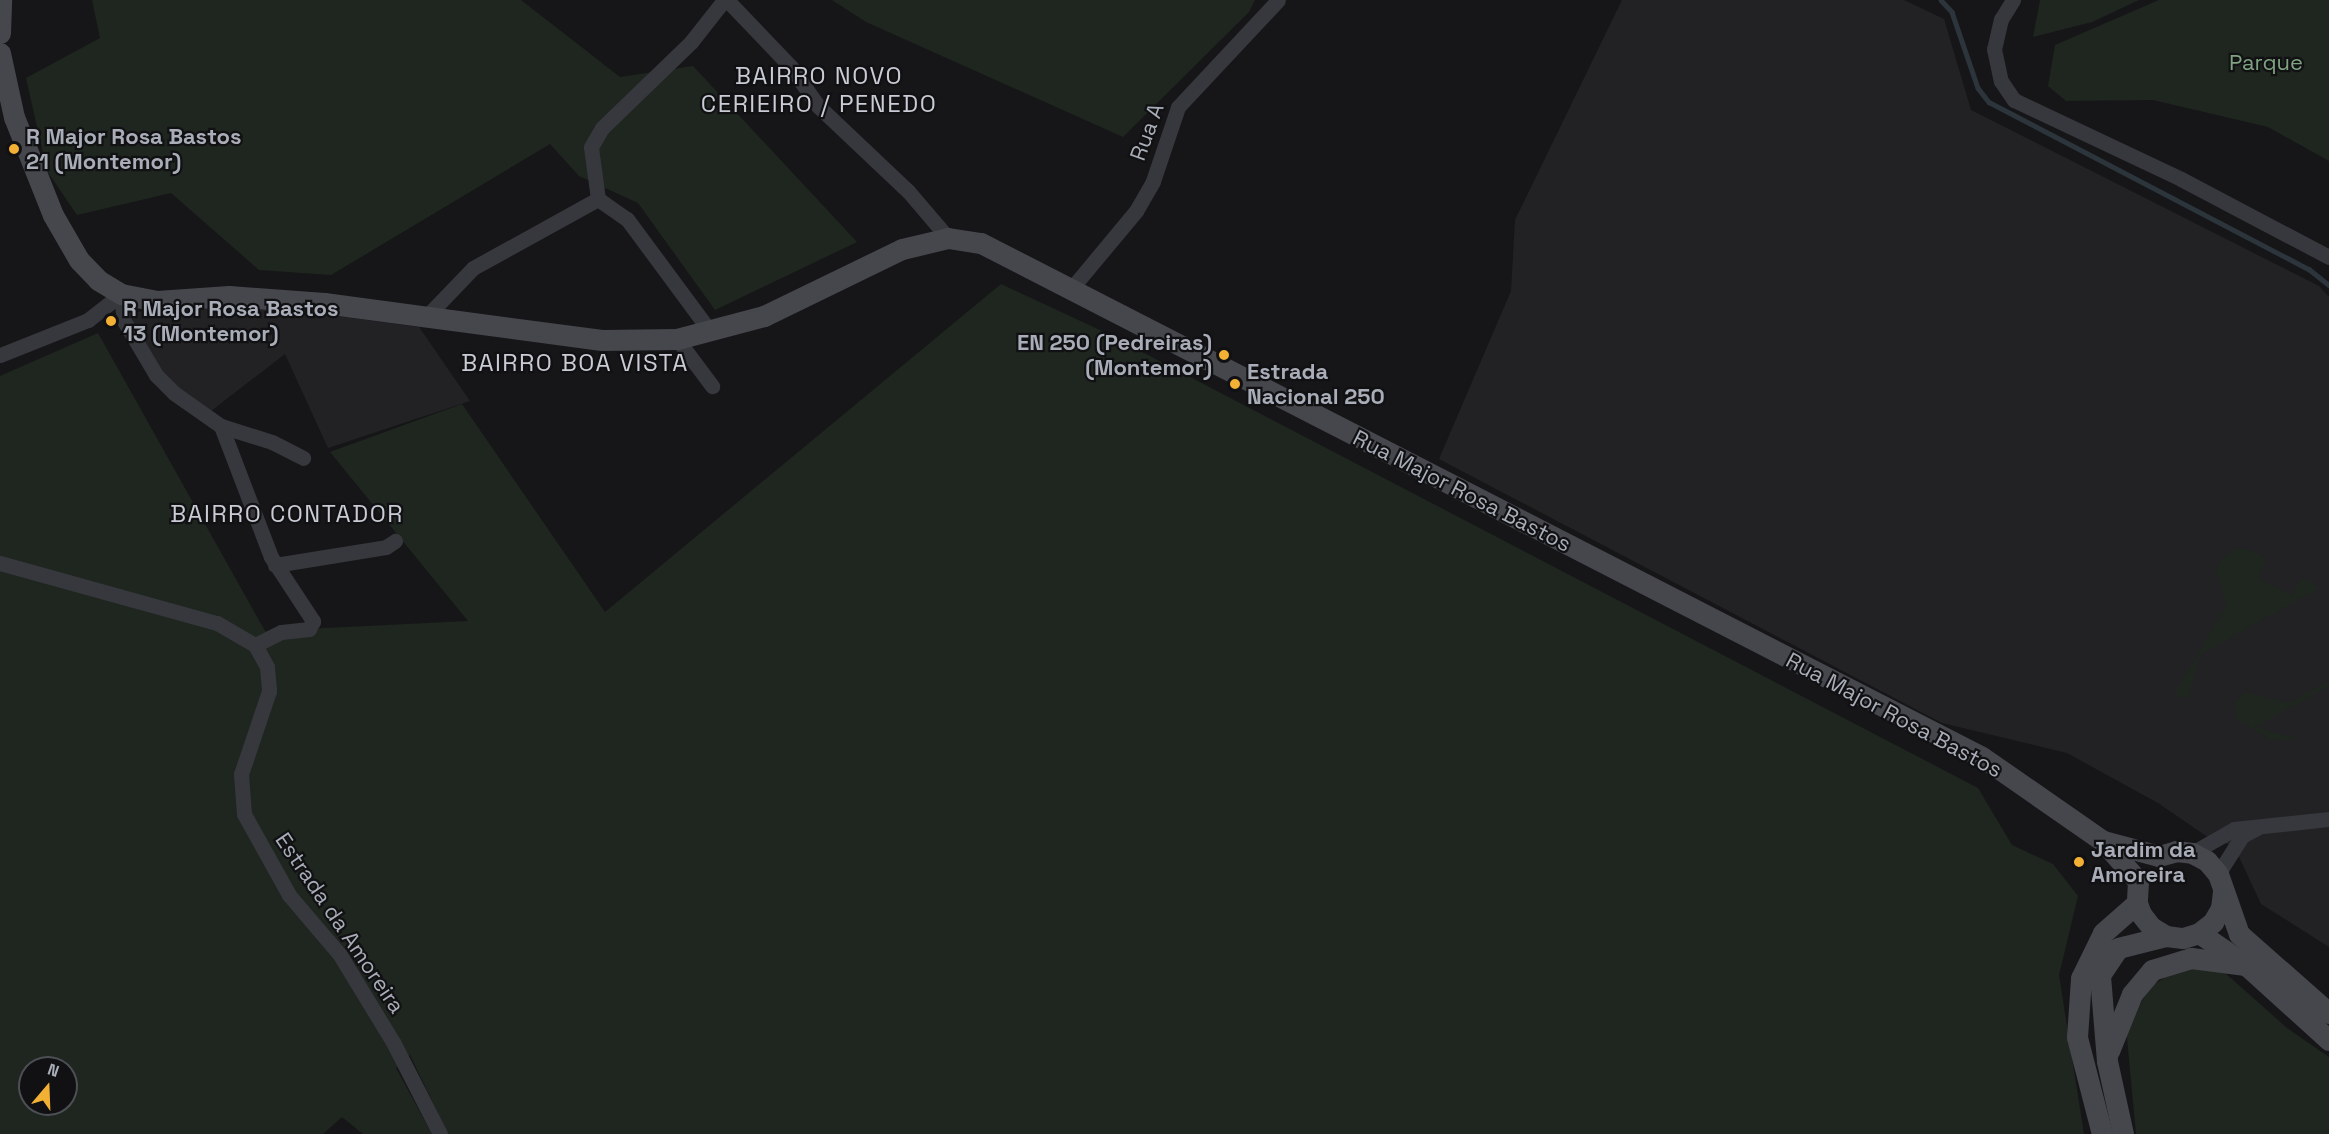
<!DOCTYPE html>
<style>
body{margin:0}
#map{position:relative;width:2329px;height:1134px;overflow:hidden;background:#161618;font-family:"Space Grotesk",sans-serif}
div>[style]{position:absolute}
.built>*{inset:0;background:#222225}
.green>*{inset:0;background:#1e261f}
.stream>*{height:4.5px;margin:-2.25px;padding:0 2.25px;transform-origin:2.25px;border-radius:2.25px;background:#2c353c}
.street>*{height:15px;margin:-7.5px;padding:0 7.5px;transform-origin:7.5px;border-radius:7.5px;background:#37383d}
.secondary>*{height:21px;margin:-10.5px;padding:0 10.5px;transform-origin:10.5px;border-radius:10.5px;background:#45474d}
.dots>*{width:16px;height:16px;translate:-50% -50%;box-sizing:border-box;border:3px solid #111113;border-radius:50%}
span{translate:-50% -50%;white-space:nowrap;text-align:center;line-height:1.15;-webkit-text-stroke:4.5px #111113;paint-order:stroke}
.park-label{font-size:22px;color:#7fa381}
.street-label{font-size:22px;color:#a8adb8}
.poi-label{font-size:22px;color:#a8adb8;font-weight:700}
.left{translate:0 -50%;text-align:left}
.right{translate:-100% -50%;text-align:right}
.neighbourhood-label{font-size:24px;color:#c9ccd4;letter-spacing:1.5px}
.north{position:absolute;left:18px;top:1056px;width:60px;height:60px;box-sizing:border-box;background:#111113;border:2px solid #4d4f55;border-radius:50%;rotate:19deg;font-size:16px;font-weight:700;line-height:24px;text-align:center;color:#a8adb8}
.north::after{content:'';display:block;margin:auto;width:21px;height:27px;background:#f2b134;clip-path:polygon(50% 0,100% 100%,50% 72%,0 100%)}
</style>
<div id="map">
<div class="built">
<i style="clip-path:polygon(1622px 0,1904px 0,1944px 19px,1971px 110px,2319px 286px,2329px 297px,2329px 947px,2261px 904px,2234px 846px,2209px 838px,2158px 803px,2067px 753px,1942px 723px,1439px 459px,1511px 291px,1515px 220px)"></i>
<i style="clip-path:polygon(231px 302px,419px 327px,470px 401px,328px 448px,285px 354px,211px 411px,161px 375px,128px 317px,131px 313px,173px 306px)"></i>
</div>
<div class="green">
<i style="clip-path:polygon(92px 0,521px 0,620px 77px,693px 66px,857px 242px,715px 310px,638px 203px,579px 176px,550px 144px,331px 275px,259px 270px,171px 193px,77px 215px,47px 171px,26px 78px,100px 38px)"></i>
<i style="clip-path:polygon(832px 0,1255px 0,1249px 12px,1123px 137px,866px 22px)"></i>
<i style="clip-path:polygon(2040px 0,2139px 0,2092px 22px,2033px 37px)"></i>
<i style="clip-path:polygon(2159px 0,2329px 0,2329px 161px,2268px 127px,2153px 100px,2066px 101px,2048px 86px,2055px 45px)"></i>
<i style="clip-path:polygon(evenodd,1001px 284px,1100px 330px,1978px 788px,2012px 845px,2053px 864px,2078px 896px,2059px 975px,2084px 1134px,448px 1134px,410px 1055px,396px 1068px,432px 1134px,363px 1134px,342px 1117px,323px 1134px,0 1134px,0 376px,98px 333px,265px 631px,468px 621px,330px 452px,462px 404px,605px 612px,1001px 284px,30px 1068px,66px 1068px,66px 1104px,30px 1104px,30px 1068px)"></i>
<i style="clip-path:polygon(2237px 549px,2251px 550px,2267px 559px,2257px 578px,2292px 595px,2303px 577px,2319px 588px,2200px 655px,2188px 697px,2173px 697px,2227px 604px,2216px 569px,2226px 554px)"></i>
<i style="clip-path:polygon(2329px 681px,2329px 686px,2255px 727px,2298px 739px,2271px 740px,2237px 719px,2235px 703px,2245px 692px,2289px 703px)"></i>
<i style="clip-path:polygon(2215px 964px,2287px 1028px,2329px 1057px,2329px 1134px,2136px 1134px,2126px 1027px,2151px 986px,2184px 966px)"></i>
</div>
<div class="stream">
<i style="left:1941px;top:0;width:16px;rotate:47deg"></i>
<i style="left:1952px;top:12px;width:80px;rotate:71.1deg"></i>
<i style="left:1978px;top:88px;width:18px;rotate:52deg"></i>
<i style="left:1989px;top:102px;width:361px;rotate:27.6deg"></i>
<i style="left:2309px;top:269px;width:26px;rotate:39deg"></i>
</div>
<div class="street">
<i style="left:727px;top:0;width:93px;rotate:46.3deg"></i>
<i style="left:791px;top:67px;width:47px;rotate:55.3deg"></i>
<i style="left:818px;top:106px;width:124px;rotate:43.4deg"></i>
<i style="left:908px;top:191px;width:62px;rotate:49.6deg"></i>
<i style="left:2013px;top:0;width:22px;rotate:122deg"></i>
<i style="left:2001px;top:19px;width:31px;rotate:103deg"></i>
<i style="left:1994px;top:49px;width:33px;rotate:78deg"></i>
<i style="left:2001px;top:81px;width:23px;rotate:56deg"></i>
<i style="left:2014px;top:100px;width:185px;rotate:25.3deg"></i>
<i style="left:2181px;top:179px;width:167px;rotate:27.8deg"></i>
<i style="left:598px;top:199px;width:35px;rotate:35deg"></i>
<i style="left:627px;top:219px;width:138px;rotate:53.5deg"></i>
<i style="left:1071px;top:289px;width:102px;rotate:-50.2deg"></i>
<i style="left:1136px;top:211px;width:34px;rotate:-60deg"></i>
<i style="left:1153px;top:181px;width:78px;rotate:-71.3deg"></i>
<i style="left:1178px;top:107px;width:146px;rotate:-46.9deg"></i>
<i style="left:121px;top:294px;width:27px;rotate:84deg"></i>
<i style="left:124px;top:321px;width:63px;rotate:59.3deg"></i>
<i style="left:156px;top:375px;width:25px;rotate:45deg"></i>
<i style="left:174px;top:393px;width:57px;rotate:35.1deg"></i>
<i style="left:221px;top:426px;width:140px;rotate:69.1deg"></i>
<i style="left:271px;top:557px;width:77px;rotate:56.7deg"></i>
<i style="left:313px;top:621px;width:9px;rotate:117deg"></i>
<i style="left:309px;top:629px;width:28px;rotate:174deg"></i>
<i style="left:281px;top:632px;width:29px;rotate:153deg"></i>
<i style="left:427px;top:316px;width:66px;rotate:-46.2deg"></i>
<i style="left:473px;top:268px;width:143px;rotate:-28.9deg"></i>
<i style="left:598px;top:199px;width:52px;rotate:-97.7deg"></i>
<i style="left:591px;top:147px;width:22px;rotate:-60deg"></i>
<i style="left:602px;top:128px;width:124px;rotate:-44deg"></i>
<i style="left:691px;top:42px;width:53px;rotate:-51.8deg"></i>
<i style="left:677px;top:339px;width:59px;rotate:53.3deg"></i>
<i style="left:0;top:355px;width:95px;rotate:-21.7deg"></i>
<i style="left:88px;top:320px;width:42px;rotate:-38.2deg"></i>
<i style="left:221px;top:426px;width:53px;rotate:17.4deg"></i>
<i style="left:272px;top:442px;width:35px;rotate:27deg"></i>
<i style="left:0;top:563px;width:225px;rotate:15.5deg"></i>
<i style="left:217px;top:623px;width:44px;rotate:30.1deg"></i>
<i style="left:255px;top:645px;width:25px;rotate:61deg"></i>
<i style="left:267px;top:667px;width:24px;rotate:85deg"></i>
<i style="left:269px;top:691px;width:88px;rotate:108.6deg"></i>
<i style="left:241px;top:774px;width:40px;rotate:85.7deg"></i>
<i style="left:244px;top:814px;width:93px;rotate:60.9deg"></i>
<i style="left:289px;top:895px;width:79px;rotate:49.6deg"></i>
<i style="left:340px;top:955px;width:102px;rotate:58.7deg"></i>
<i style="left:393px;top:1042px;width:103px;rotate:62.9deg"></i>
<i style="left:275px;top:565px;width:112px;rotate:-9.2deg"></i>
<i style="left:386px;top:547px;width:11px;rotate:-34deg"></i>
<i style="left:2192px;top:853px;width:48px;rotate:-29.7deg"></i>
<i style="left:2234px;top:829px;width:96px;rotate:-6deg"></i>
<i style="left:2218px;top:874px;width:45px;rotate:-57.7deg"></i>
<i style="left:2242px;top:836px;width:17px;rotate:-28deg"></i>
</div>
<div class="secondary">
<i style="left:0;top:33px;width:33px;rotate:-88deg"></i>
<i style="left:0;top:53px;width:66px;rotate:77.7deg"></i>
<i style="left:14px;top:117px;width:105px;rotate:68.3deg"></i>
<i style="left:53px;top:215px;width:52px;rotate:60deg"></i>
<i style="left:79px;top:260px;width:28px;rotate:46deg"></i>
<i style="left:98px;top:280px;width:27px;rotate:31deg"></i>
<i style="left:121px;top:294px;width:37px;rotate:11deg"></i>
<i style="left:157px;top:301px;width:72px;rotate:-4deg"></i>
<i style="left:229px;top:296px;width:95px;rotate:4.2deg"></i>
<i style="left:324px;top:303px;width:280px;rotate:7.6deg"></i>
<i style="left:602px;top:340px;width:75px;rotate:-0.8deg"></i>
<i style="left:677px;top:339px;width:90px;rotate:-14.8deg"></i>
<i style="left:764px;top:316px;width:153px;rotate:-25.9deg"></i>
<i style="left:902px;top:249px;width:47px;rotate:-13.4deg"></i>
<i style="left:948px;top:238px;width:33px;rotate:9deg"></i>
<i style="left:981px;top:243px;width:1125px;rotate:27.18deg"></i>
<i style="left:1982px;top:757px;width:147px;rotate:34.8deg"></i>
<i style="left:2103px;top:841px;width:53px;rotate:48.8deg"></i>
<i style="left:2138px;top:881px;width:22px;rotate:93deg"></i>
<i style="left:2137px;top:903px;width:12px;rotate:70deg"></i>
<i style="left:2141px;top:914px;width:16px;rotate:52deg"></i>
<i style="left:2151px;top:927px;width:17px;rotate:31deg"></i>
<i style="left:2166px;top:936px;width:17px;rotate:7deg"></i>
<i style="left:2183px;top:938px;width:17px;rotate:-17deg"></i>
<i style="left:2199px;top:933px;width:18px;rotate:-38deg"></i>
<i style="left:2213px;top:922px;width:16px;rotate:-60deg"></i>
<i style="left:2221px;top:908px;width:17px;rotate:-83deg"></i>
<i style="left:2103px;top:841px;width:58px;rotate:15deg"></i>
<i style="left:2159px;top:856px;width:18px;rotate:-16deg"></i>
<i style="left:2176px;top:851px;width:16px;rotate:7deg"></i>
<i style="left:2192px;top:853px;width:17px;rotate:28deg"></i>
<i style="left:2207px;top:861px;width:17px;rotate:50deg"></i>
<i style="left:2218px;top:874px;width:64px;rotate:70.7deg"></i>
<i style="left:2239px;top:934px;width:120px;rotate:41.3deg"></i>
<i style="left:2199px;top:933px;width:57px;rotate:34.2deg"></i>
<i style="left:2246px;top:965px;width:112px;rotate:42.1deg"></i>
<i style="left:2109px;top:1051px;width:61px;rotate:-68deg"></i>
<i style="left:2132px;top:994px;width:31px;rotate:-50deg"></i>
<i style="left:2152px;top:970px;width:41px;rotate:-17.1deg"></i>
<i style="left:2191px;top:958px;width:55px;rotate:7.3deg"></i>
<i style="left:2102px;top:1134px;width:100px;rotate:-104.5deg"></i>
<i style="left:2077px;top:1037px;width:59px;rotate:-86.1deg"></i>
<i style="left:2081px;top:978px;width:50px;rotate:-63.9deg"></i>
<i style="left:2103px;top:933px;width:45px;rotate:-41.4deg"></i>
<i style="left:2123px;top:1134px;width:75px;rotate:-102.4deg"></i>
<i style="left:2107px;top:1061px;width:86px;rotate:-94.7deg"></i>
<i style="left:2100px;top:975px;width:32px;rotate:-56deg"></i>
<i style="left:2118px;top:948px;width:49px;rotate:-14deg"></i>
</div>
<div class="dots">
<i style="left:14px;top:149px;background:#f2b134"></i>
<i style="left:111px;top:321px;background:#f2b134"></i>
<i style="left:1224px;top:355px;background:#f2b134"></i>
<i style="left:1235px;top:384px;background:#f2b134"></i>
<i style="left:2079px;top:862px;background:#f2b134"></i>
</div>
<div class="park-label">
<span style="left:2266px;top:63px">Parque</span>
</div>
<div class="street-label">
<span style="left:1147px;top:132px;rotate:-70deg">Rua A</span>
<span style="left:1462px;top:491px;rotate:27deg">Rua Major Rosa Bastos</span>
<span style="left:1894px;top:715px;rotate:28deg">Rua Major Rosa Bastos</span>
<span style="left:340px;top:923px;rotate:56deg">Estrada da Amoreira</span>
</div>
<div class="poi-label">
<span class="left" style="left:26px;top:149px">R Major Rosa Bastos<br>21 (Montemor)</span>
<span class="left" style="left:123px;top:321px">R Major Rosa Bastos<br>13 (Montemor)</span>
<span class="right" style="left:1212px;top:355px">EN 250 (Pedreiras)<br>(Montemor)</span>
<span class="left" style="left:1247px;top:384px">Estrada<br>Nacional 250</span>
<span class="left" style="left:2091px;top:862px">Jardim da<br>Amoreira</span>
</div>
<div class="neighbourhood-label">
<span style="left:819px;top:90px">BAIRRO NOVO<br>CERIEIRO / PENEDO</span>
<span style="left:575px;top:363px">BAIRRO BOA VISTA</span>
<span style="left:287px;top:514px">BAIRRO CONTADOR</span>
</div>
<div class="north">N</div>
</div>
